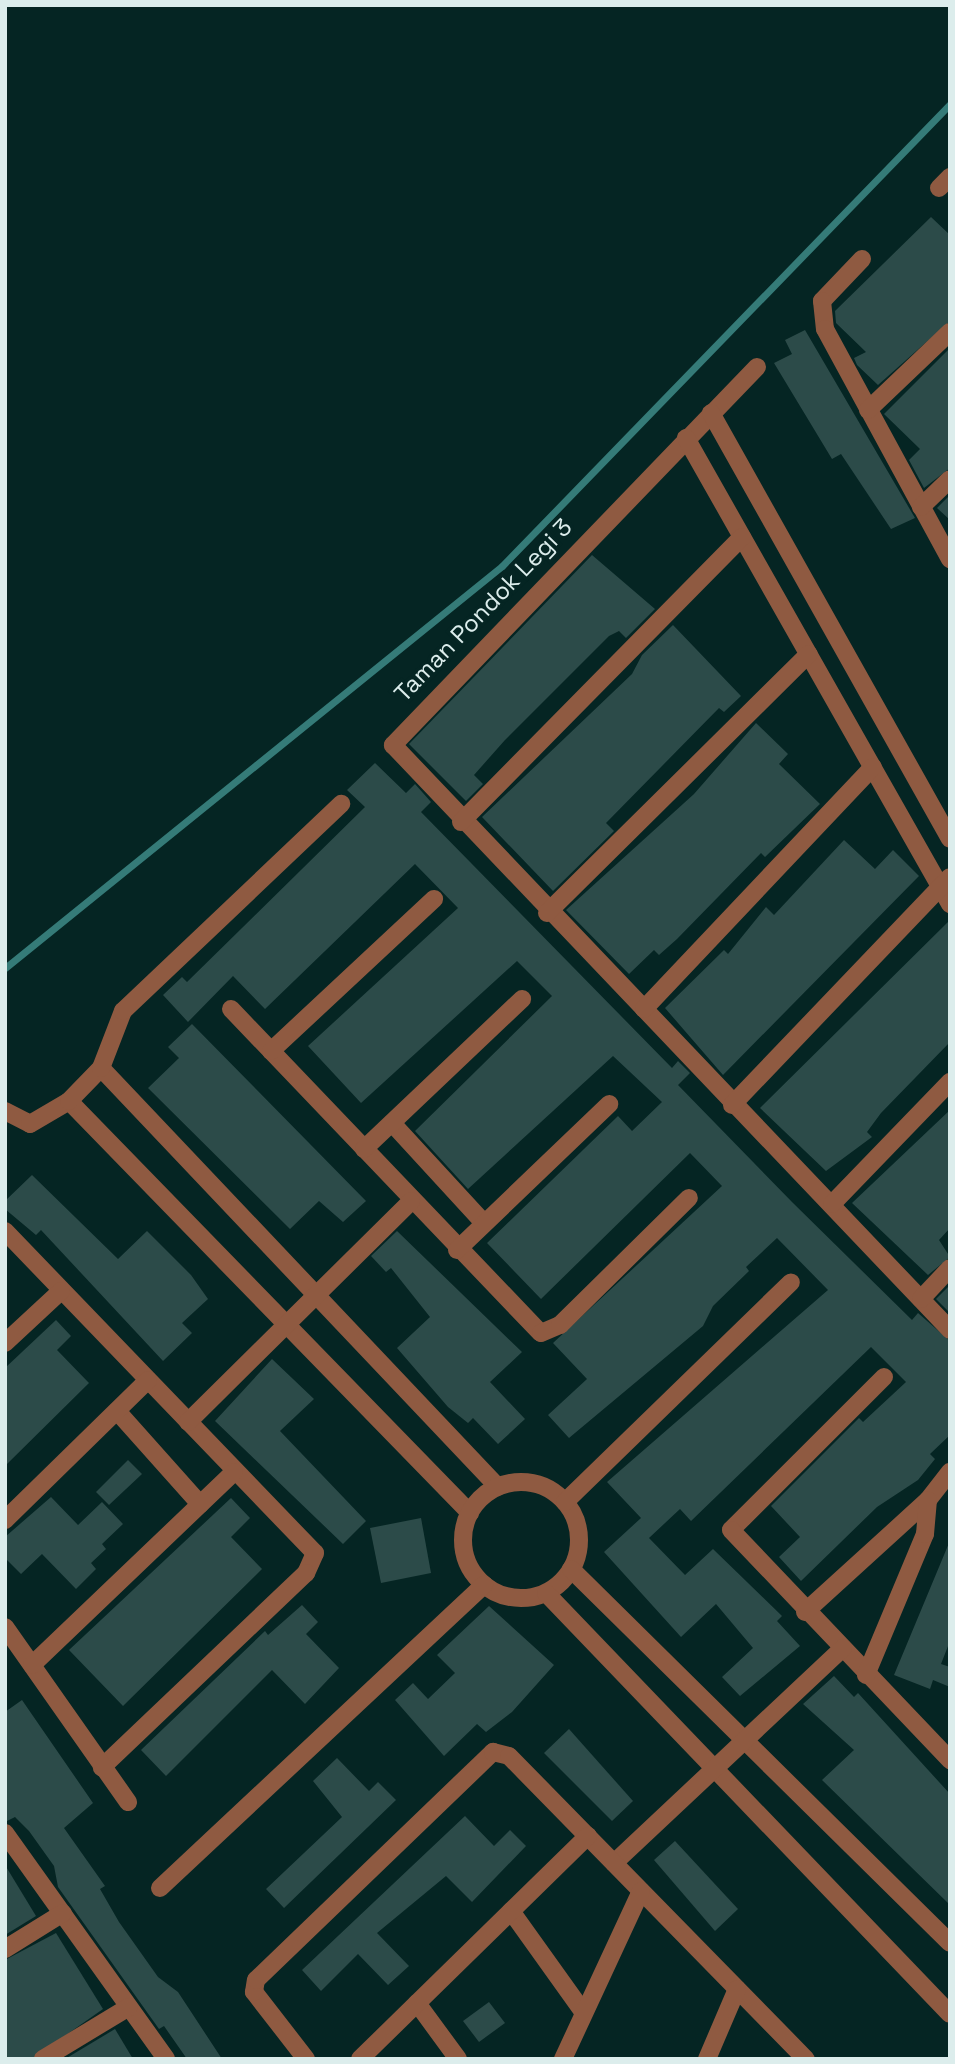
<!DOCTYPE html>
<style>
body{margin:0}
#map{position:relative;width:955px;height:2064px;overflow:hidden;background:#052523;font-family:"Space Grotesk",sans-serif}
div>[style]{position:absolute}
.stream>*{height:7px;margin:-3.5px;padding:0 3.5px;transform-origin:3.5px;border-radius:3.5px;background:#357b78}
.building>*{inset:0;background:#2c4b49}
.street>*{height:18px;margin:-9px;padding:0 9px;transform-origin:9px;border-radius:9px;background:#8f5a41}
.street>.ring{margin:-9px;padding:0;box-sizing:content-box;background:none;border:18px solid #8f5a41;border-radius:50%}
span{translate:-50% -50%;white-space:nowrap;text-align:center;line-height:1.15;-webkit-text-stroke:7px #052523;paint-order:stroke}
.street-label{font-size:24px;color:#dcedec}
.frame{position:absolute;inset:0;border:7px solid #dcedec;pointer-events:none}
</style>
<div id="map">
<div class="stream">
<i style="left:5px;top:968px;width:639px;rotate:-38.97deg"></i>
<i style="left:502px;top:566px;width:644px;rotate:-45.88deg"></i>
</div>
<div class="building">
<i style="clip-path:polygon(931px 217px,950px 235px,950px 321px,878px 385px,857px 365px,854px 358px,866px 352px,836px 323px,835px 311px)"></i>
<i style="clip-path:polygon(805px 330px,915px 518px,891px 529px,841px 454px,832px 459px,774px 363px,792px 354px,785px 340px)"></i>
<i style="clip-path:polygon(950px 348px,950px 468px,924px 488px,909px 460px,920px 449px,884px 414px)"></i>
<i style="clip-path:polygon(950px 495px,950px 520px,937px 508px)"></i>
<i style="clip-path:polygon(592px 555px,655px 609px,626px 638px,619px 631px,609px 636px,505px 740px,474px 775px,483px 784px,466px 801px,409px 744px)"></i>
<i style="clip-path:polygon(673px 625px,741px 696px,724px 712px,719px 708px,606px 823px,614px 831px,553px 891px,482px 817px,632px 674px,642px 655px)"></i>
<i style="clip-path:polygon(756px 723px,788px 754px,779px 764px,820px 804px,765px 857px,761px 853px,677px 939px,659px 955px,654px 950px,629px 974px,566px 910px,694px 794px)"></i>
<i style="clip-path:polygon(375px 763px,406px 793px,415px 784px,431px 802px,421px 812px,672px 1068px,678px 1061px,690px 1073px,678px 1085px,792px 1202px,912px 1320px,918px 1313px,950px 1341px,950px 1435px,930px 1454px,935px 1459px,918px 1480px,877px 1507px,801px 1581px,779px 1557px,800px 1537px,771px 1506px,859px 1418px,863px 1422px,906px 1382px,871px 1347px,691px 1521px,680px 1509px,649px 1538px,685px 1575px,713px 1549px,782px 1616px,777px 1621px,800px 1646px,740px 1696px,722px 1677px,753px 1648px,716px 1604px,681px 1637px,604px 1552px,641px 1518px,607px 1482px,828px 1290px,777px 1238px,746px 1267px,749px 1271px,713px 1306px,703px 1326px,569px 1438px,548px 1415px,587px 1379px,553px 1343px,722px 1186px,690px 1153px,541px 1299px,487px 1243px,618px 1116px,632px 1131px,662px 1102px,613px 1056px,468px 1189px,415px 1131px,552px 996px,517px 961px,361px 1103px,308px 1046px,458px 908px,415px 864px,265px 1009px,233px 976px,188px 1022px,163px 995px,182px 977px,187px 982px,365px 807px,347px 790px)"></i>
<i style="clip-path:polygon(844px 840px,875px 869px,893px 850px,919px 876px,723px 1075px,665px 1008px,724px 950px,728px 954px,766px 907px,774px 915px)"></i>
<i style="clip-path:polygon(950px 920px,950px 1042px,881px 1113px,867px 1132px,872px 1137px,826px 1171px,760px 1108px)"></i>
<i style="clip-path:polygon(192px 1024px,366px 1201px,343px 1222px,319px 1201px,290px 1229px,148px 1088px,179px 1058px,168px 1047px)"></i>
<i style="clip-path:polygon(950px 1110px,950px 1228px,939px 1240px,950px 1257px,928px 1275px,852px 1203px)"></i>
<i style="clip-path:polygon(32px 1175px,118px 1259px,147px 1231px,191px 1275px,208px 1299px,182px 1323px,192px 1333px,163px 1361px,41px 1230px,36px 1235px,5px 1209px,5px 1201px)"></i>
<i style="clip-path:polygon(397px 1231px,522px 1352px,490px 1382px,525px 1419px,498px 1444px,473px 1418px,468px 1423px,448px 1407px,397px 1348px,430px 1317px,391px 1268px,386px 1272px,371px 1256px)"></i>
<i style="clip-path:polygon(950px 1285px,950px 1313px,936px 1299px)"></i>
<i style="clip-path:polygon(56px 1320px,71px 1336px,57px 1350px,89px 1383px,5px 1466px,5px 1368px)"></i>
<i style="clip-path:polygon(272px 1359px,314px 1399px,280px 1431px,366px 1521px,343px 1544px,215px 1421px)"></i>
<i style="clip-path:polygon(128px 1460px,142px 1474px,109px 1505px,96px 1492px)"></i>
<i style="clip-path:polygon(51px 1497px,78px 1525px,102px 1502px,123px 1524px,102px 1544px,106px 1549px,91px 1563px,96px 1569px,76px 1589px,42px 1554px,21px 1574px,5px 1558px,5px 1537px)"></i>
<i style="clip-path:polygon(231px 1498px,250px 1518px,231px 1537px,262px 1569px,123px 1706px,69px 1650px)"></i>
<i style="clip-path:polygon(421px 1518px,431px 1573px,381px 1583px,370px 1528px)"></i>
<i style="clip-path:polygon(949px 1543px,950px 1641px,941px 1664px,950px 1667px,950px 1687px,933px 1680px,930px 1689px,894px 1675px)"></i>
<i style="clip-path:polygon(302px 1605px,318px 1622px,306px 1634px,339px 1668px,305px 1704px,272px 1670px,166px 1776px,141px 1750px,265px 1631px,268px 1635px)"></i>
<i style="clip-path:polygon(489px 1606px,554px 1665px,512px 1712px,486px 1732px,477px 1724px,444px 1756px,395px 1700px,413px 1683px,428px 1699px,455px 1673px,437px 1655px)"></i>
<i style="clip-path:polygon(834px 1676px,854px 1697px,858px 1693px,950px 1794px,950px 1905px,822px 1780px,854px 1750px,803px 1704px)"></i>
<i style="clip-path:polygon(22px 1700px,93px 1803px,64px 1828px,105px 1886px,100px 1889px,119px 1922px,158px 1977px,178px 1992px,222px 2059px,187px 2059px,164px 2026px,159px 2029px,58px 1887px,54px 1866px,29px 1831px,15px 1817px,5px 1822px,5px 1712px)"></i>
<i style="clip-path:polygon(569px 1729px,633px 1801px,612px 1821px,544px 1753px)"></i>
<i style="clip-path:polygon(337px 1758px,369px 1791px,378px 1782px,396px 1800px,284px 1908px,266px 1889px,342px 1817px,313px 1781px)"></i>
<i style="clip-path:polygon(465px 1816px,494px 1846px,510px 1830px,526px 1846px,472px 1902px,446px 1876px,377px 1933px,409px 1966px,388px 1985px,358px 1954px,321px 1991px,302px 1970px)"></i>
<i style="clip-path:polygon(675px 1841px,738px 1909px,715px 1931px,654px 1860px)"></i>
<i style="clip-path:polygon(5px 1865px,36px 1916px,5px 1935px)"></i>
<i style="clip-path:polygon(56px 1933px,103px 2009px,32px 2059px,5px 2059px,5px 1960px)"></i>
<i style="clip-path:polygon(489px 2002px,505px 2023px,479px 2042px,463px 2021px)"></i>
<i style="clip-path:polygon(115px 2029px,133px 2059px,65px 2059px)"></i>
</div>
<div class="street">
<i style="left:939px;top:188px;width:16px;rotate:-45deg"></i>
<i style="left:862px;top:259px;width:58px;rotate:133.6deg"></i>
<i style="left:822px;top:301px;width:28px;rotate:84deg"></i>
<i style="left:825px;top:329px;width:262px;rotate:61.5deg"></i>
<i style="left:757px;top:367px;width:525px;rotate:133.92deg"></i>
<i style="left:393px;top:745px;width:808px;rotate:46.4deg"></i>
<i style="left:868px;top:410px;width:113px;rotate:-43.6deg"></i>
<i style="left:711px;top:413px;width:488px;rotate:60.7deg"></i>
<i style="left:686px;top:438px;width:536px;rotate:60.47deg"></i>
<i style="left:921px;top:507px;width:40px;rotate:-44deg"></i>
<i style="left:461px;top:822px;width:400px;rotate:-45.4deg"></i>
<i style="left:547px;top:913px;width:368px;rotate:-44.7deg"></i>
<i style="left:231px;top:1009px;width:448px;rotate:46.3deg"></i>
<i style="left:541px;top:1333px;width:21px;rotate:-23deg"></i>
<i style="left:560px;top:1325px;width:181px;rotate:-44.6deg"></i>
<i style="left:644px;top:1009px;width:333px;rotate:-46.6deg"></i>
<i style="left:271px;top:1051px;width:223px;rotate:-43deg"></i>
<i style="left:101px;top:1068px;width:577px;rotate:46.54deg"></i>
<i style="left:69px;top:1101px;width:575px;rotate:45.78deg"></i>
<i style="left:732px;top:1105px;width:315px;rotate:-46.3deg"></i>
<i style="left:5px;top:1111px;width:28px;rotate:27deg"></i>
<i style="left:30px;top:1124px;width:45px;rotate:-30.5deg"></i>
<i style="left:69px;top:1101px;width:46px;rotate:-45.9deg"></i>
<i style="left:101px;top:1068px;width:61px;rotate:-68.9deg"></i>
<i style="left:123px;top:1011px;width:301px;rotate:-43.5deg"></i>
<i style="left:392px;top:1123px;width:136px;rotate:47.4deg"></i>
<i style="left:364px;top:1149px;width:218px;rotate:-43.5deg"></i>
<i style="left:832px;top:1204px;width:170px;rotate:-46deg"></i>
<i style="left:5px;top:1231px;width:447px;rotate:46.1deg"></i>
<i style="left:315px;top:1553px;width:22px;rotate:114deg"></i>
<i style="left:306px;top:1573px;width:282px;rotate:136.4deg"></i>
<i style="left:457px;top:1250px;width:211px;rotate:-43.8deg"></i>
<i style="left:921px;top:1299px;width:42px;rotate:-46.9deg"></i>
<i style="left:5px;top:1343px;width:76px;rotate:-42.9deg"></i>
<i style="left:884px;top:1377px;width:216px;rotate:135deg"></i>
<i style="left:731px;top:1530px;width:318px;rotate:46.4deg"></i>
<i style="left:117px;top:1411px;width:125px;rotate:48.3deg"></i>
<i style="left:188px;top:1422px;width:314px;rotate:-44.7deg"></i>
<i class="ring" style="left:463px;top:1482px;width:98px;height:98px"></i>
<i style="left:565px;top:1502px;width:315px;rotate:-44.2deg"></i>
<i style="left:5px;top:1520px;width:200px;rotate:-44.4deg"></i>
<i style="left:571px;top:1569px;width:532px;rotate:44.62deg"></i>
<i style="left:546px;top:1593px;width:583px;rotate:46.18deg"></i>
<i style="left:805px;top:1612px;width:166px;rotate:-42.3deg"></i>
<i style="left:928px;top:1500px;width:36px;rotate:-52deg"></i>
<i style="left:5px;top:1627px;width:214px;rotate:54.9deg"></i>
<i style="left:32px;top:1665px;width:279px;rotate:-43.7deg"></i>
<i style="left:866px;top:1675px;width:153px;rotate:-67.3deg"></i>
<i style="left:925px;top:1534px;width:34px;rotate:-85deg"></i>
<i style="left:5px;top:1833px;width:277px;rotate:54.5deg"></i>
<i style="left:614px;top:1863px;width:314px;rotate:-43.2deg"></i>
<i style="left:160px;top:1888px;width:444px;rotate:-43.1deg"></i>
<i style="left:511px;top:1911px;width:125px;rotate:54.4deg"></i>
<i style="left:5px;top:1949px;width:68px;rotate:-31.8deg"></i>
<i style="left:417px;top:2003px;width:69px;rotate:53.8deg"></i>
<i style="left:43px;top:2059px;width:100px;rotate:-31.2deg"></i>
<i style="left:306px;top:2059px;width:85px;rotate:-127.8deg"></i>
<i style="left:254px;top:1992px;width:12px;rotate:-81deg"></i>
<i style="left:256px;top:1980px;width:329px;rotate:-43.9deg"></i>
<i style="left:493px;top:1752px;width:16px;rotate:14deg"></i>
<i style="left:509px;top:1756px;width:424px;rotate:45.6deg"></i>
<i style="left:360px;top:2059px;width:319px;rotate:-44.4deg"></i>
<i style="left:563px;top:2059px;width:185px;rotate:-65.1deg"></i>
<i style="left:707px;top:2059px;width:76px;rotate:-66.8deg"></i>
</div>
<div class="street-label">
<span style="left:483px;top:610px;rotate:-46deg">Taman Pondok Legi 3</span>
</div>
<div class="frame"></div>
</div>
